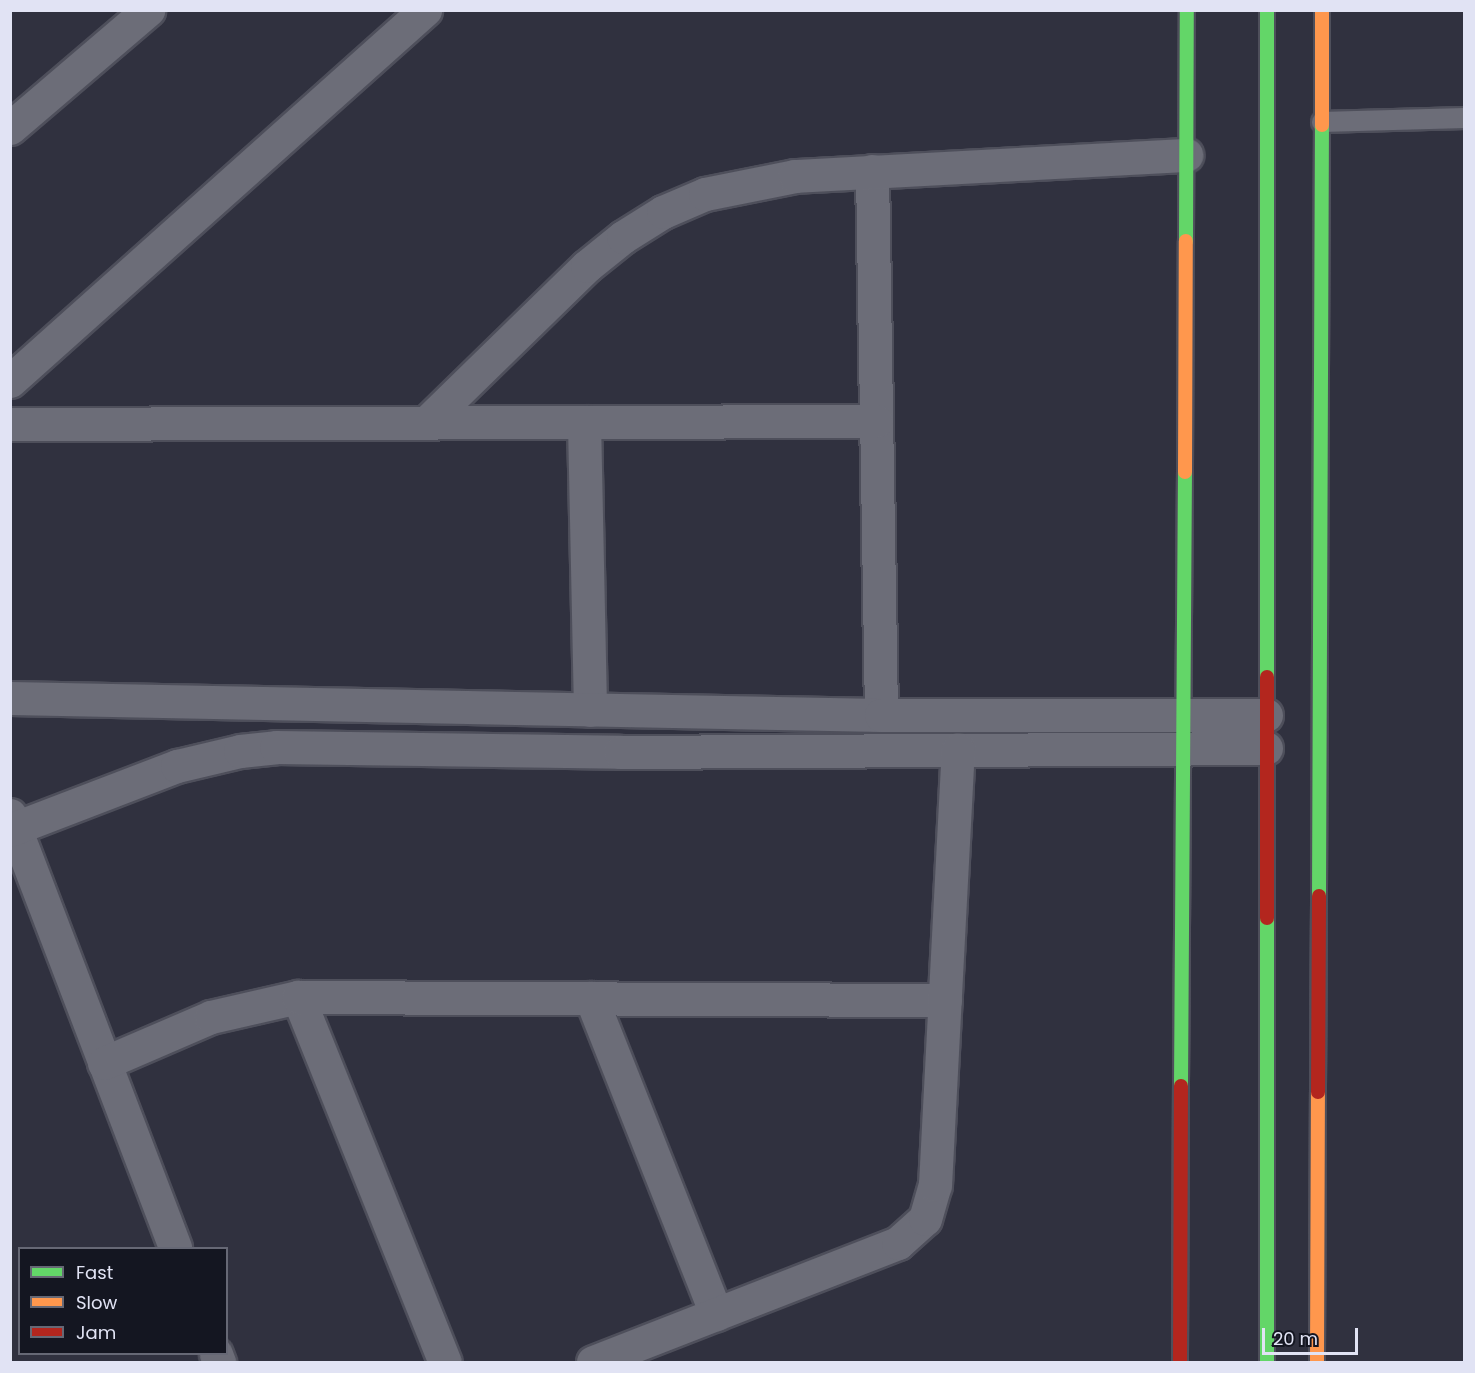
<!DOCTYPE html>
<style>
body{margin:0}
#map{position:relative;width:1475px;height:1373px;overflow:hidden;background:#30313f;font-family:Poppins,sans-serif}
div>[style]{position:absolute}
.roads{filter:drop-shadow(2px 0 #4e4f5b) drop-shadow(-2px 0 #4e4f5b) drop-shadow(0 2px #4e4f5b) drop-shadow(0 -2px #4e4f5b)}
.lane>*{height:20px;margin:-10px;padding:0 10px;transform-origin:10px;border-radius:10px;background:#6c6d78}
.street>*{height:33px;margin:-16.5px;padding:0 16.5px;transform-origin:16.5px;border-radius:16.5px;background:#6c6d78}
.fast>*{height:14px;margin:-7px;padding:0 7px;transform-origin:7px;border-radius:7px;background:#63d668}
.slow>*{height:14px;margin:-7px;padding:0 7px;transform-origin:7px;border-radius:7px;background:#ff974d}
.jam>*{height:14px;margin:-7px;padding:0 7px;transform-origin:7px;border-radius:7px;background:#b3261e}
span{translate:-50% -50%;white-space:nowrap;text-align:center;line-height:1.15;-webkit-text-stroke:4.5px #141621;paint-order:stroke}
.frame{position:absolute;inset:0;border:12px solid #e1e3f4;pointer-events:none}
.legend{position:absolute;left:18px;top:1247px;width:210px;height:108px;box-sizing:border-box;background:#141621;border:2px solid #666875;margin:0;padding:8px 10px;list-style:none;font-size:18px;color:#e1e3f4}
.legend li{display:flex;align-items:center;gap:12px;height:30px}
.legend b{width:30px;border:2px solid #666875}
.scale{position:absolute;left:1262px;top:1328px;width:96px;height:27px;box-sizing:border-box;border:3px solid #e1e3f4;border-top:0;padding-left:8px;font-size:18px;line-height:21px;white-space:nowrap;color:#e1e3f4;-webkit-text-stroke:4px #141621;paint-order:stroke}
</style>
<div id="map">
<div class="roads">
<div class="lane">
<i style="left:1322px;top:122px;width:142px;rotate:-1.6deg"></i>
</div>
<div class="street">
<i style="left:10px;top:128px;width:182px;rotate:-40.5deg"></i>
<i style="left:872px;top:171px;width:544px;rotate:89.05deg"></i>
<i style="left:10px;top:381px;width:557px;rotate:-41.8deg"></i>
<i style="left:427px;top:422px;width:223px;rotate:-44.3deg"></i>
<i style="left:587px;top:266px;width:46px;rotate:-38.9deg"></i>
<i style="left:623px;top:237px;width:47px;rotate:-32deg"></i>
<i style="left:663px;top:212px;width:46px;rotate:-23.2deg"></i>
<i style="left:705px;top:194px;width:92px;rotate:-11.3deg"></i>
<i style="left:795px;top:176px;width:392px;rotate:-3.1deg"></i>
<i style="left:584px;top:422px;width:288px;rotate:88.8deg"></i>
<i style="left:10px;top:424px;width:866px;rotate:-0.2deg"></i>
<i style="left:10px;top:698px;width:871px;rotate:1.12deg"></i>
<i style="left:881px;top:715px;width:385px"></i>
<i style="left:10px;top:815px;width:463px;rotate:69.1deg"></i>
<i style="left:10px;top:830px;width:179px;rotate:-21deg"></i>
<i style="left:177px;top:766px;width:65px;rotate:-13.4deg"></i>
<i style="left:240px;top:751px;width:36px;rotate:-6deg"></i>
<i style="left:276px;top:747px;width:344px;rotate:0.8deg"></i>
<i style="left:620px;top:752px;width:646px;rotate:-0.35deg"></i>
<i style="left:298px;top:997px;width:393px;rotate:68.1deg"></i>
<i style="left:591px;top:998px;width:340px;rotate:68.4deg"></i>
<i style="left:104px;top:1063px;width:116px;rotate:-23.3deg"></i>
<i style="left:211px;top:1017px;width:89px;rotate:-12.9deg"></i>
<i style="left:298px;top:997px;width:647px;rotate:0.27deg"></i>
<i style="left:216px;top:1354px;width:9px;rotate:69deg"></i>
<i style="left:593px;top:1362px;width:327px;rotate:-21.3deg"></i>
<i style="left:898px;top:1243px;width:36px;rotate:-42deg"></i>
<i style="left:925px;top:1219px;width:35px;rotate:-74deg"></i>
<i style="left:935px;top:1185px;width:436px;rotate:-87deg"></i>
</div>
<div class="fast">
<i style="left:1267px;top:10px;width:667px;rotate:90deg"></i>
<i style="left:1186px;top:241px;width:231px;rotate:-89.8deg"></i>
<i style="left:1319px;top:896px;width:771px;rotate:-89.78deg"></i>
<i style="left:1267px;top:918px;width:444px;rotate:90deg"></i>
<i style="left:1181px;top:1086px;width:614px;rotate:-89.63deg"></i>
</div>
<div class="slow">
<i style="left:1322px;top:125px;width:115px;rotate:-90deg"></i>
<i style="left:1185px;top:472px;width:231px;rotate:-89.8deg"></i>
<i style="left:1317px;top:1362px;width:270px;rotate:-89.8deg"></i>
</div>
<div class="jam">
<i style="left:1267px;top:677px;width:241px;rotate:90deg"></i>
<i style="left:1318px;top:1092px;width:196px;rotate:-89.7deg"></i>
<i style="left:1180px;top:1362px;width:276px;rotate:-89.8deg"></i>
</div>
</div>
<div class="frame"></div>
<ul class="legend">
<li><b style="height:8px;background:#63d668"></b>Fast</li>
<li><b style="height:8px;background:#ff974d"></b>Slow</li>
<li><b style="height:8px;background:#b3261e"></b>Jam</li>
</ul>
<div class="scale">20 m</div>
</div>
